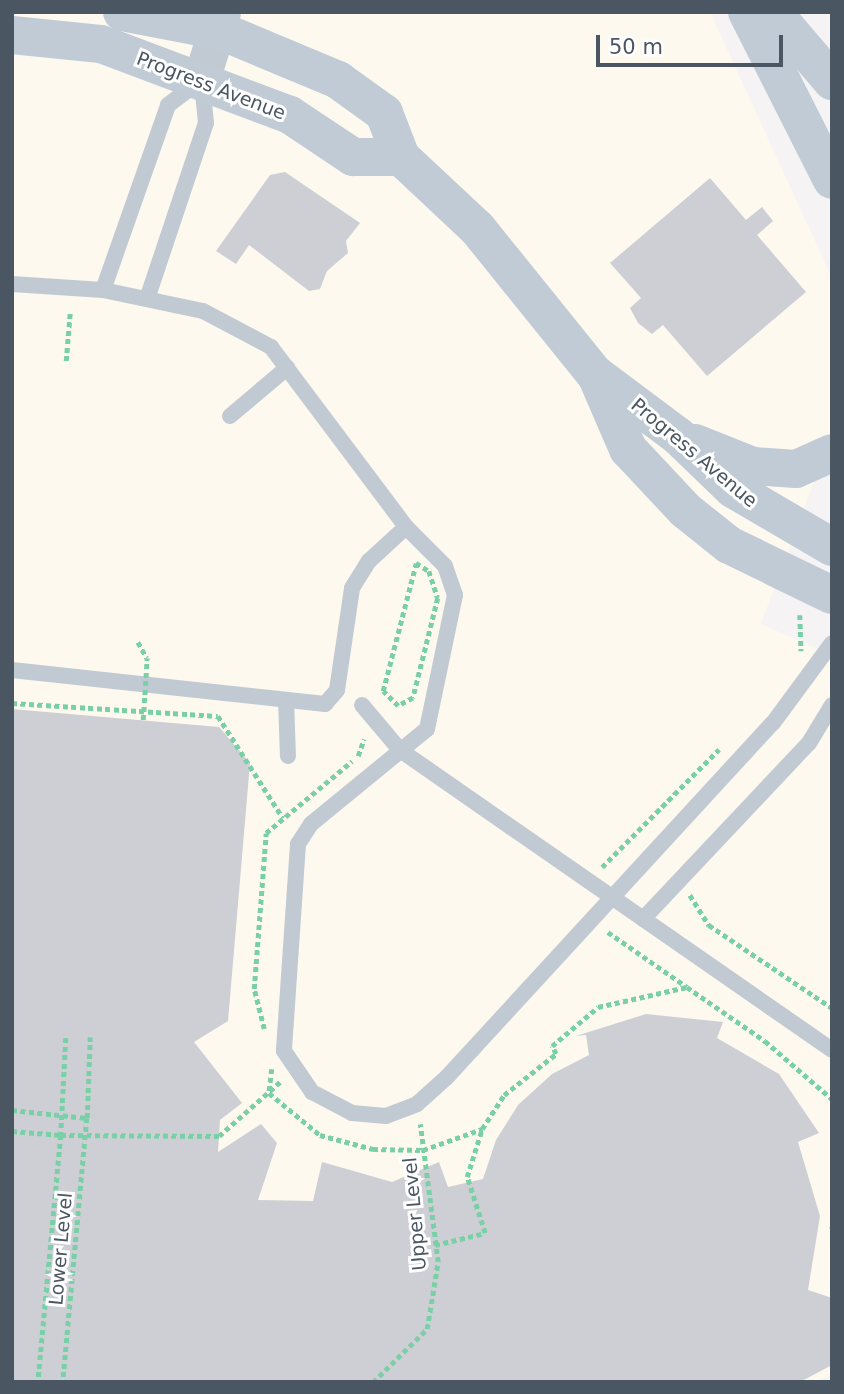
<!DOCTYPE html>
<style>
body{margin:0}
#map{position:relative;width:844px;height:1394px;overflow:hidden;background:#f5f3f3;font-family:"DejaVu Sans",sans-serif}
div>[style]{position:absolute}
.commercial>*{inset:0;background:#fdf9ef}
.building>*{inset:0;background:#cdcfd5}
.path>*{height:4.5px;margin-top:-2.25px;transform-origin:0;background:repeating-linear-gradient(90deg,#7ad0a6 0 5px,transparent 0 8.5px)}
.service>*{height:16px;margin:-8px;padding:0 8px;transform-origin:8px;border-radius:8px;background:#c1cad2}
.tertiary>*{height:37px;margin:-18.5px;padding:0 18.5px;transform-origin:18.5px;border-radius:18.5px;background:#c1cad2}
.secondary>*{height:38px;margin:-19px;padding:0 19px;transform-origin:19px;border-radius:19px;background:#c1cbd6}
.path-bridge>*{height:4.5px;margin-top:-2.25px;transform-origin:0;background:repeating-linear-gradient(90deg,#7ad0a6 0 5px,transparent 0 8.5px)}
span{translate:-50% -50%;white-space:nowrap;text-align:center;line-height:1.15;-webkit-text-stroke:6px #fff;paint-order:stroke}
.street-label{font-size:19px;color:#4a5661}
.frame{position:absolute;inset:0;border:14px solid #4a5661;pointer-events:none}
.scale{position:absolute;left:596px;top:35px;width:187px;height:32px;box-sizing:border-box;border:4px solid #4a5661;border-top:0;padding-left:9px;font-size:21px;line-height:24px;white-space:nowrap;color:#4a5661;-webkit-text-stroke:5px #fff;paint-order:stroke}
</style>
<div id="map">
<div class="commercial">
<i style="clip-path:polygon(12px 12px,710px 12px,832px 278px,832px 433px,761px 624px,832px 655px,832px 1374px,816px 1382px,12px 1382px)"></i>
</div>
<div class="building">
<i style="clip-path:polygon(285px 172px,360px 223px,346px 241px,348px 253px,327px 271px,320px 289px,309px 291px,249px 245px,236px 264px,216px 251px,270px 175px)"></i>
<i style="clip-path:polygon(710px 178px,746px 220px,762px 207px,773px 221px,757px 235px,806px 292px,707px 376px,663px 325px,652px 334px,638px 323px,630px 308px,641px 298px,610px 263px)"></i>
<i style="clip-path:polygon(12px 709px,219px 727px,250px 763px,228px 1021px,194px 1042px,242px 1103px,220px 1120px,218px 1152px,261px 1124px,277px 1143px,258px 1200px,313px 1201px,322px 1162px,392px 1182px,439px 1162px,448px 1187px,483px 1179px,496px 1140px,518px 1105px,552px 1074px,589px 1055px,586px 1035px,576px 1036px,646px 1014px,723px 1022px,717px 1038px,779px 1074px,819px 1133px,798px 1142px,820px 1216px,808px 1290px,832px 1298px,832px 1365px,800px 1382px,12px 1382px)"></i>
</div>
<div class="path">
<i style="left:66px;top:361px;width:49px;rotate:-85.3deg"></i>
<i style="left:416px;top:563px;width:15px;rotate:32deg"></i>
<i style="left:429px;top:571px;width:28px;rotate:72deg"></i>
<i style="left:438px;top:598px;width:103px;rotate:104deg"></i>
<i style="left:413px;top:698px;width:17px;rotate:152deg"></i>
<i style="left:398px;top:706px;width:21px;rotate:-135deg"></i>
<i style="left:383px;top:691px;width:132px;rotate:-75.5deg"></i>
<i style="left:800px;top:615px;width:36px;rotate:88deg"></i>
<i style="left:138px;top:642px;width:18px;rotate:61deg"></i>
<i style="left:12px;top:703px;width:206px;rotate:3.6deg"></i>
<i style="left:218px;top:716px;width:121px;rotate:57.5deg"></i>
<i style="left:358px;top:756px;width:18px;rotate:-71deg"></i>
<i style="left:602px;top:867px;width:166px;rotate:-45.2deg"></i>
<i style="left:690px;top:895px;width:36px;rotate:58deg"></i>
<i style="left:709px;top:925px;width:148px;rotate:34deg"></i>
<i style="left:608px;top:932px;width:96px;rotate:34.8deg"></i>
<i style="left:264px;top:1029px;width:41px;rotate:-104deg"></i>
<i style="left:254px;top:989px;width:156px;rotate:-85.6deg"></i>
<i style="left:266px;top:833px;width:112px;rotate:-39.9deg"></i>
<i style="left:66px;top:1038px;width:97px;rotate:93deg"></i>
<i style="left:61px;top:1135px;width:158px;rotate:0.4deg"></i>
<i style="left:219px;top:1136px;width:83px;rotate:-41.6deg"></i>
<i style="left:272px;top:1069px;width:24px;rotate:97deg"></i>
<i style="left:269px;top:1093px;width:66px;rotate:39.5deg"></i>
<i style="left:320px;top:1135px;width:55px;rotate:14.8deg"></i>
<i style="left:373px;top:1149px;width:50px;rotate:1.1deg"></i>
<i style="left:423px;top:1150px;width:63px;rotate:-19.6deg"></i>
<i style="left:12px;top:1110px;width:75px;rotate:6.1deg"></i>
<i style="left:87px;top:1118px;width:265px;rotate:95.2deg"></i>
<i style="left:87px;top:1118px;width:81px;rotate:-87.9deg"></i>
<i style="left:12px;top:1131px;width:49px;rotate:4.7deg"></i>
<i style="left:61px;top:1135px;width:248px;rotate:95.3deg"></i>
<i style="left:832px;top:1227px;width:1px;rotate:90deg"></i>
<i style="left:435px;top:1245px;width:51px;rotate:-13.5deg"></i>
<i style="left:485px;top:1233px;width:59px;rotate:-107.8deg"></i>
<i style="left:467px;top:1177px;width:50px;rotate:-72.6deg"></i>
<i style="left:482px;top:1129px;width:40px;rotate:-57.1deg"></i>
<i style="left:504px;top:1095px;width:66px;rotate:-38.3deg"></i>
<i style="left:556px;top:1054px;width:9px;rotate:-117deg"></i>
<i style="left:552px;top:1046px;width:60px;rotate:-40.3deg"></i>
<i style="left:598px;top:1007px;width:91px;rotate:-12.7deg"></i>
<i style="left:687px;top:987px;width:95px;rotate:34.7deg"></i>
<i style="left:765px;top:1041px;width:89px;rotate:40.9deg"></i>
<i style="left:373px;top:1382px;width:76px;rotate:-44.5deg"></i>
<i style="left:427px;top:1329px;width:68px;rotate:-80.7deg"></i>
<i style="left:438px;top:1262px;width:139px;rotate:-97.4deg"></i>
</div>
<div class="service">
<i style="left:12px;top:284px;width:91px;rotate:3.8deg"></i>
<i style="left:103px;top:290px;width:102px;rotate:11.9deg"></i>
<i style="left:203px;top:311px;width:77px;rotate:27.9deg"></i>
<i style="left:271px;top:347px;width:225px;rotate:53.1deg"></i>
<i style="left:406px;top:527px;width:55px;rotate:45deg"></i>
<i style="left:445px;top:566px;width:31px;rotate:71deg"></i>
<i style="left:455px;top:595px;width:137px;rotate:101.8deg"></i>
<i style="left:427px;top:729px;width:150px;rotate:140.7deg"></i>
<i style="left:311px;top:824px;width:24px;rotate:123deg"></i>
<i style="left:298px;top:844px;width:207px;rotate:93.9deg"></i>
<i style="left:284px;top:1051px;width:50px;rotate:55.7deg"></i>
<i style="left:312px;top:1092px;width:45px;rotate:27.7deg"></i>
<i style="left:352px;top:1113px;width:34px;rotate:5deg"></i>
<i style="left:386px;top:1116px;width:33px;rotate:-21deg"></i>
<i style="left:417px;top:1104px;width:40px;rotate:-42deg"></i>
<i style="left:447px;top:1077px;width:481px;rotate:-47.4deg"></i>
<i style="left:773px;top:723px;width:99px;rotate:-53.6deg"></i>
<i style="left:103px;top:290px;width:196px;rotate:-70.6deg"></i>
<i style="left:168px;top:105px;width:39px;rotate:-37deg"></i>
<i style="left:147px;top:299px;width:186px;rotate:-71.5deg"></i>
<i style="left:206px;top:123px;width:40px;rotate:-95.7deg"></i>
<i style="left:230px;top:416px;width:75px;rotate:-40.1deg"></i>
<i style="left:12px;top:670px;width:315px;rotate:6.2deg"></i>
<i style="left:325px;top:704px;width:18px;rotate:-49deg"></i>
<i style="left:337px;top:690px;width:103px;rotate:-81.6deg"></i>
<i style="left:352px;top:588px;width:32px;rotate:-58deg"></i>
<i style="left:369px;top:561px;width:50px;rotate:-42.6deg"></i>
<i style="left:286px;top:700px;width:56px;rotate:88deg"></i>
<i style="left:362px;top:705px;width:59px;rotate:49.8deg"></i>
<i style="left:400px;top:750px;width:526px;rotate:34.78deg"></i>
<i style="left:643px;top:919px;width:242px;rotate:-46.7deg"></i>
<i style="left:809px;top:743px;width:44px;rotate:-58.8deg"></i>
</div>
<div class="tertiary">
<i style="left:201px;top:80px;width:71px;rotate:-72.8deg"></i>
</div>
<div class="secondary">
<i style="left:122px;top:12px;width:101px;rotate:10.9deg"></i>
<i style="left:221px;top:31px;width:127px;rotate:22.7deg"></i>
<i style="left:338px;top:80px;width:57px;rotate:35.7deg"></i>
<i style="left:384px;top:113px;width:47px;rotate:68.9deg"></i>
<i style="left:401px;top:157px;width:104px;rotate:43.1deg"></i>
<i style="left:477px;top:228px;width:188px;rotate:51.1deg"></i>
<i style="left:595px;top:374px;width:104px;rotate:36.8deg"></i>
<i style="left:678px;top:436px;width:76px;rotate:43.9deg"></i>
<i style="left:733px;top:489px;width:115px;rotate:30.4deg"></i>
<i style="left:747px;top:12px;width:188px;rotate:63.2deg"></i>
<i style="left:773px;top:12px;width:91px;rotate:49.5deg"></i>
<i style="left:12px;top:35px;width:89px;rotate:5.8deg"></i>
<i style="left:101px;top:44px;width:202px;rotate:20.6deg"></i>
<i style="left:290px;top:115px;width:76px;rotate:33.7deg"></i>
<i style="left:353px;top:157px;width:48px"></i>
<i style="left:596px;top:375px;width:81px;rotate:66.6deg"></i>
<i style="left:628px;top:449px;width:83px;rotate:46.9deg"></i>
<i style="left:685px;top:510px;width:56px;rotate:38.5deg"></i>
<i style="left:729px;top:545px;width:114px;rotate:25.9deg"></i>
<i style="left:695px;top:443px;width:62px;rotate:21.6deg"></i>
<i style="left:753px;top:466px;width:43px;rotate:4deg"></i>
<i style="left:796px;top:469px;width:39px;rotate:-24deg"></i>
</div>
<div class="path-bridge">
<i style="left:143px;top:720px;width:62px;rotate:-86.3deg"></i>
</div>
<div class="street-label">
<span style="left:211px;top:86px;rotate:21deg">Progress Avenue</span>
<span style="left:694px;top:453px;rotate:40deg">Progress Avenue</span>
<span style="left:415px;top:1214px;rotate:-95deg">Upper Level</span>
<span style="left:61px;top:1249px;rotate:-85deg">Lower Level</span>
</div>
<div class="frame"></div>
<div class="scale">50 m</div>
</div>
